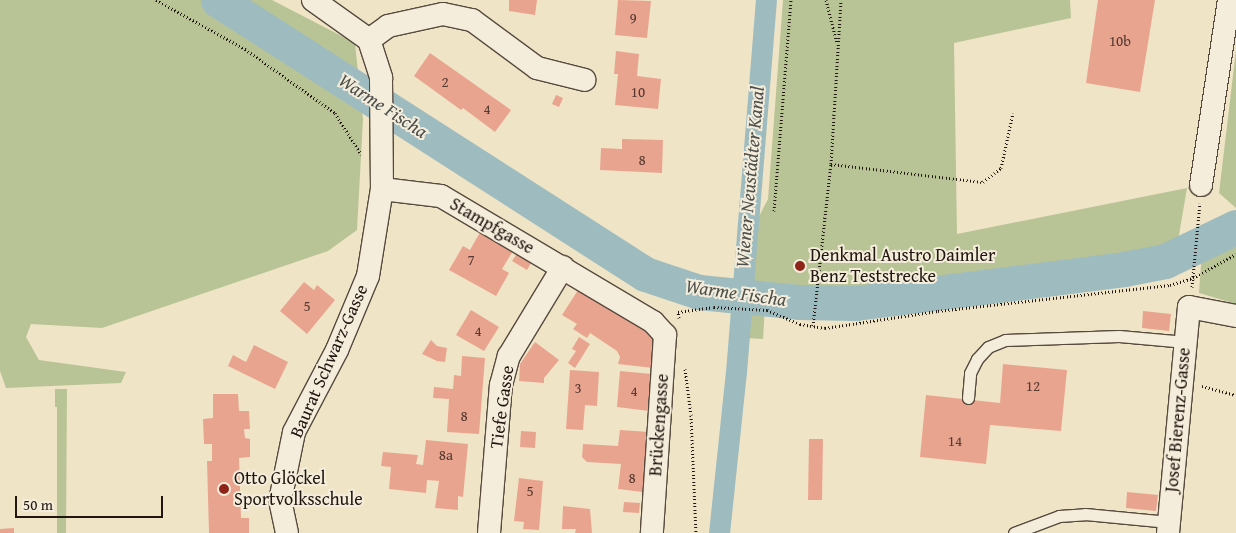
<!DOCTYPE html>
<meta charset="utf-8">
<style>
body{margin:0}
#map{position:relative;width:1236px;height:533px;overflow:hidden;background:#f0e4c7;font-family:"Gentium Book Plus",serif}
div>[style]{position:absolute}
.green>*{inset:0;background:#b9c496}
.canal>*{height:21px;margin:-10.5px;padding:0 10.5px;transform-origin:10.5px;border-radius:10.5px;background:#9ebcbf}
.river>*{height:35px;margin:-17.5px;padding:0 17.5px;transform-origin:17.5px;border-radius:17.5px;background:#9ebcbf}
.building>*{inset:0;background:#e9a48f}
.path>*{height:3px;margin-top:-1.5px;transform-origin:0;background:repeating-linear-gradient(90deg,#221610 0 1px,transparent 0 3.5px)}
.roads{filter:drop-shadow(1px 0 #564a3e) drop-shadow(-1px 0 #564a3e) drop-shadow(0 1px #564a3e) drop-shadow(0 -1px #564a3e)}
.lane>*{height:11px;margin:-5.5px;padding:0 5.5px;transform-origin:5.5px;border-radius:5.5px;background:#f5eddb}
.street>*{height:22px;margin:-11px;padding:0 11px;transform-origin:11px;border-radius:11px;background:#f5eddb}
.dots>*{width:14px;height:14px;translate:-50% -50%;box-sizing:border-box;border:2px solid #f5eddb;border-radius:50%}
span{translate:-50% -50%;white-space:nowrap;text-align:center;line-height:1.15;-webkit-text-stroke:4px #f5eddb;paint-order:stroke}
.number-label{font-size:15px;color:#543a30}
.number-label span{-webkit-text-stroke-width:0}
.street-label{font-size:18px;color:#221610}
.poi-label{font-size:18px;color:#221610}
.left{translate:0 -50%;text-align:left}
.water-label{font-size:19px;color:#4d504d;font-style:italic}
.scale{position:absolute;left:15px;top:496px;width:148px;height:22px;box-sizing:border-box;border:2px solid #221610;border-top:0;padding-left:6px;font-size:15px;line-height:18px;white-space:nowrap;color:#221610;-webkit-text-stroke:4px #f5eddb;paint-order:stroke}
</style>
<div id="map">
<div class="green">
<i style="clip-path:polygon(0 0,272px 0,355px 43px,363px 119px,357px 230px,328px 251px,102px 328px,31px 324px,26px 337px,39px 360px,126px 372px,121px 383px,6px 388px,0 371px)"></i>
<i style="clip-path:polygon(783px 0,1070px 0,1071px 18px,954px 43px,957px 234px,1187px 188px,1177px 247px,822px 298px,766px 288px,763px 339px,744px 338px,754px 226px,768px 199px)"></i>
<i style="clip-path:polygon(1236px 50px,1236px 208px,1219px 193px)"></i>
<i style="clip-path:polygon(1236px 231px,1236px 304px,1199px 293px,1202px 250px)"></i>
<i style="clip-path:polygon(55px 389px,67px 389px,66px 533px,57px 533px,57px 407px,55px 407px)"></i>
</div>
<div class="canal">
<i style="left:719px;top:533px;width:162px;rotate:-84deg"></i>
<i style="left:736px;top:372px;width:373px;rotate:-85.4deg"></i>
</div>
<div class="river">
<i style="left:218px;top:0;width:507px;rotate:32.69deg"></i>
<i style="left:645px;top:274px;width:57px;rotate:18.4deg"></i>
<i style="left:699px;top:292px;width:100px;rotate:5.7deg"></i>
<i style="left:799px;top:302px;width:57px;rotate:1deg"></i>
<i style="left:856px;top:303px;width:270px;rotate:-7.2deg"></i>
<i style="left:1124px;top:269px;width:42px;rotate:-11deg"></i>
<i style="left:1165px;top:261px;width:79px;rotate:-25.6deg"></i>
</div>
<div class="building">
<i style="clip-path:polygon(509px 0,537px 0,535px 15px,509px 11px)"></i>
<i style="clip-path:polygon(618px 0,651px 1px,647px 38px,615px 35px)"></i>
<i style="clip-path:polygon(1098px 0,1155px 0,1140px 92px,1086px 83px)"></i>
<i style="clip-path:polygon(616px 51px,639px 54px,637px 76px,661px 79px,658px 109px,615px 105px,618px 74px,614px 74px)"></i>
<i style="clip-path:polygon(430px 53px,511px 110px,495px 132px,463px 108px,461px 110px,414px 76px)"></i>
<i style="clip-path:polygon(556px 95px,563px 98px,559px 107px,552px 104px)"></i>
<i style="clip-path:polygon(622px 139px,663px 140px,662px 173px,600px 170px,601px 148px,622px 149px)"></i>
<i style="clip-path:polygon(483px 227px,516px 246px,502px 269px,509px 273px,496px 296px,449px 270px,463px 246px,470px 250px)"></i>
<i style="clip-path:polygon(520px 249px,534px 258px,527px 270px,512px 261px)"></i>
<i style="clip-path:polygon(304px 282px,314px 290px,317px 285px,335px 300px,307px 334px,280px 311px)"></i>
<i style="clip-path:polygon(580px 287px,655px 336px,653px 368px,618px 364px,620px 357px,617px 351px,590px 333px,587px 338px,573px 329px,577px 324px,562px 315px)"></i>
<i style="clip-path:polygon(471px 310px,499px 327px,484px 351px,456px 335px)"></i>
<i style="clip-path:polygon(1143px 311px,1171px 314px,1169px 331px,1142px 328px)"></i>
<i style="clip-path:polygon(579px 337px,590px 344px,575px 368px,568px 363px,576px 351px,572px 349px)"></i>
<i style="clip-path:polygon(431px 340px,437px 346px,447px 348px,445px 362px,437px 361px,422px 354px)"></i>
<i style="clip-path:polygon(535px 342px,559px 360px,544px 378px,544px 383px,519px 381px,520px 364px)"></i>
<i style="clip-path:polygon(254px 345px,288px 362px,275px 389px,228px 366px,233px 355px,246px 362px)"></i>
<i style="clip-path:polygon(462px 356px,485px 358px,479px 434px,447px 432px,449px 399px,433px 398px,434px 387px,453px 389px,454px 375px,461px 376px)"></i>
<i style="clip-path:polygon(1003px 364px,1067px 370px,1061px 431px,990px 425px,986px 464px,920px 457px,926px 395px,1000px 403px)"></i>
<i style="clip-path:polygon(570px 370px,599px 372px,597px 406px,585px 405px,583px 430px,566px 429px)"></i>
<i style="clip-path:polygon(620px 371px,652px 374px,649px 411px,617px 407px)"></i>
<i style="clip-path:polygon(213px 394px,238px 394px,239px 411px,249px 411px,250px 429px,244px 429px,245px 438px,250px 439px,250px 457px,239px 458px,241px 518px,249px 518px,249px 533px,209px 533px,207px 461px,212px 461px,212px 444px,204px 444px,203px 419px,213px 418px)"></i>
<i style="clip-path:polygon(620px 430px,650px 432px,643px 492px,618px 489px,621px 464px,587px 462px,582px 457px,583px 444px,618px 446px)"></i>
<i style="clip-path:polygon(521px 431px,536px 432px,535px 448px,520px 447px)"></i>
<i style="clip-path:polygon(809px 439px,823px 439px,822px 500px,808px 500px)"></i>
<i style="clip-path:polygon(426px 440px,468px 444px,463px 497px,458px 496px,458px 510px,435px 508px,439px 481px,427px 480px,426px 493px,389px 489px,391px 467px,381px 466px,383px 452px,418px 455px,416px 464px,423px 465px)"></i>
<i style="clip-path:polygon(519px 478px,543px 481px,539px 530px,523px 529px,524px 522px,514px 521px)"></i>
<i style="clip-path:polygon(1127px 492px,1158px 495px,1156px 511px,1126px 508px)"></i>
<i style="clip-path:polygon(624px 502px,640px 503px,639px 513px,623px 512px)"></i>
<i style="clip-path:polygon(563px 506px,590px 509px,592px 533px,575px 533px,576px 529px,562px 529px)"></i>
<i style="clip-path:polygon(14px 528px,14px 533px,0 533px,0 529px)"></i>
</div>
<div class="path">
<i style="left:156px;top:0;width:102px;rotate:28.8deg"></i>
<i style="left:245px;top:49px;width:110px;rotate:35.4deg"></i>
<i style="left:335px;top:113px;width:49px;rotate:57.6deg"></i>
<i style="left:826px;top:0;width:44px;rotate:75.7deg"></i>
<i style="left:831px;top:164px;width:153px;rotate:6.8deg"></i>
<i style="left:983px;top:182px;width:23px;rotate:-38deg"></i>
<i style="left:1001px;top:168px;width:56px;rotate:-77.7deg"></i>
<i style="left:774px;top:211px;width:212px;rotate:-85.4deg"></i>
<i style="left:1192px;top:287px;width:84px;rotate:-84.6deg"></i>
<i style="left:679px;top:318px;width:6px;rotate:-99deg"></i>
<i style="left:678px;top:312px;width:36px;rotate:-8deg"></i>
<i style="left:714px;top:307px;width:53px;rotate:3.2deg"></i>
<i style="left:767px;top:310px;width:36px;rotate:23deg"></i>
<i style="left:800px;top:324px;width:25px;rotate:9deg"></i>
<i style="left:825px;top:328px;width:114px;rotate:-8.6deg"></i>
<i style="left:938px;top:311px;width:233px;rotate:-6.4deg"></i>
<i style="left:1170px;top:285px;width:24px;rotate:-17deg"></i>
<i style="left:1193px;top:278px;width:49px;rotate:-29.2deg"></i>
<i style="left:813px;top:326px;width:163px;rotate:-83.7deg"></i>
<i style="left:831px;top:164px;width:164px;rotate:-86.5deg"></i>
<i style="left:685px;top:369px;width:46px;rotate:82.6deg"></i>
<i style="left:691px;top:415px;width:118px;rotate:87.6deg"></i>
<i style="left:1202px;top:386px;width:35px;rotate:15deg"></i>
</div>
<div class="roads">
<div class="lane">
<i style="left:968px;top:398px;width:25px;rotate:-85deg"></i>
<i style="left:970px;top:373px;width:16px;rotate:-63deg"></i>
<i style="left:977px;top:359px;width:16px;rotate:-47deg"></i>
<i style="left:988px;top:347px;width:18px;rotate:-22deg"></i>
<i style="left:1005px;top:340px;width:114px;rotate:-2deg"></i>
<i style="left:1119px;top:336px;width:67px;rotate:5.1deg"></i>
<i style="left:1014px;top:533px;width:48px;rotate:-20.7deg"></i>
<i style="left:1059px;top:516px;width:26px;rotate:-4deg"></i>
<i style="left:1085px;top:514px;width:84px;rotate:5.4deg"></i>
</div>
<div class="street">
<i style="left:313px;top:0;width:69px;rotate:35.5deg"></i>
<i style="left:369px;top:40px;width:40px;rotate:72deg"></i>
<i style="left:381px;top:78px;width:111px;rotate:89.5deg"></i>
<i style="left:382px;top:189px;width:59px;rotate:6.8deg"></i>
<i style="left:441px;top:196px;width:247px;rotate:30.7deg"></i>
<i style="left:653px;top:322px;width:18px;rotate:47deg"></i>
<i style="left:665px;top:335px;width:198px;rotate:93.8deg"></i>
<i style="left:369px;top:40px;width:24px;rotate:-36deg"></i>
<i style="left:388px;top:26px;width:56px;rotate:-12.3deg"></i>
<i style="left:443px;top:14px;width:30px;rotate:12deg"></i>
<i style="left:472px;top:20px;width:81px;rotate:36.4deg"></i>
<i style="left:537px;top:68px;width:49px;rotate:14deg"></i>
<i style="left:1201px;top:185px;width:187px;rotate:-81.4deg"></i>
<i style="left:287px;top:533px;width:33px;rotate:-102deg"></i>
<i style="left:280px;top:501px;width:70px;rotate:-78.5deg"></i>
<i style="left:294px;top:432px;width:93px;rotate:-62.3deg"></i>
<i style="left:337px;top:350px;width:80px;rotate:-67.3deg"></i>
<i style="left:368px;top:276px;width:88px;rotate:-80.9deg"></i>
<i style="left:489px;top:533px;width:148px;rotate:-85.4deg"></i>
<i style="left:501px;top:385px;width:30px;rotate:-75deg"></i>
<i style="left:509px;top:356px;width:104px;rotate:-58.8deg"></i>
<i style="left:1168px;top:533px;width:227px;rotate:-84.7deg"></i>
<i style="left:1189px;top:307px;width:48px;rotate:10.8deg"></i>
</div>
</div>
<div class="dots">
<i style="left:800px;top:266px;background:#8f2418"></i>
<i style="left:224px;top:489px;background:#8f2418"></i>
</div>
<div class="number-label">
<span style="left:633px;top:18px">9</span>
<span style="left:1120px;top:41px">10b</span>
<span style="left:445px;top:82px">2</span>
<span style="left:638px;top:92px">10</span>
<span style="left:487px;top:109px">4</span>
<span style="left:642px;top:160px">8</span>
<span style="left:471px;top:260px">7</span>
<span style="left:307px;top:306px">5</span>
<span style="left:478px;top:331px">4</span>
<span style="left:1033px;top:386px">12</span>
<span style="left:578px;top:388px">3</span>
<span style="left:634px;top:391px">4</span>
<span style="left:464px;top:416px">8</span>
<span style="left:955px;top:441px">14</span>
<span style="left:446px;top:455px">8a</span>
<span style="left:632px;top:478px">8</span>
<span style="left:530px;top:491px">5</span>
</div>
<div class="street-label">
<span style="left:492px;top:226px;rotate:30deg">Stampfgasse</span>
<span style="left:329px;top:361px;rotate:-66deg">Baurat Schwarz-Gasse</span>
<span style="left:502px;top:407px;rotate:-82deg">Tiefe Gasse</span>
<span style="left:1178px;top:420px;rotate:-85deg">Josef Bierenz-Gasse</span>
<span style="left:659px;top:425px;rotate:-86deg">Brückengasse</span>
</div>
<div class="poi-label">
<span class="left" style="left:810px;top:266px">Denkmal Austro Daimler<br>Benz Teststrecke</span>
<span class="left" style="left:234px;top:489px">Otto Glöckel<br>Sportvolksschule</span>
</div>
<div class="water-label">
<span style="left:383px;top:106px;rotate:33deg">Warme Fischa</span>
<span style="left:750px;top:177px;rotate:-85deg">Wiener Neustädter Kanal</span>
<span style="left:736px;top:293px;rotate:8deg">Warme Fischa</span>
</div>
<div class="scale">50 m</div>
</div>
